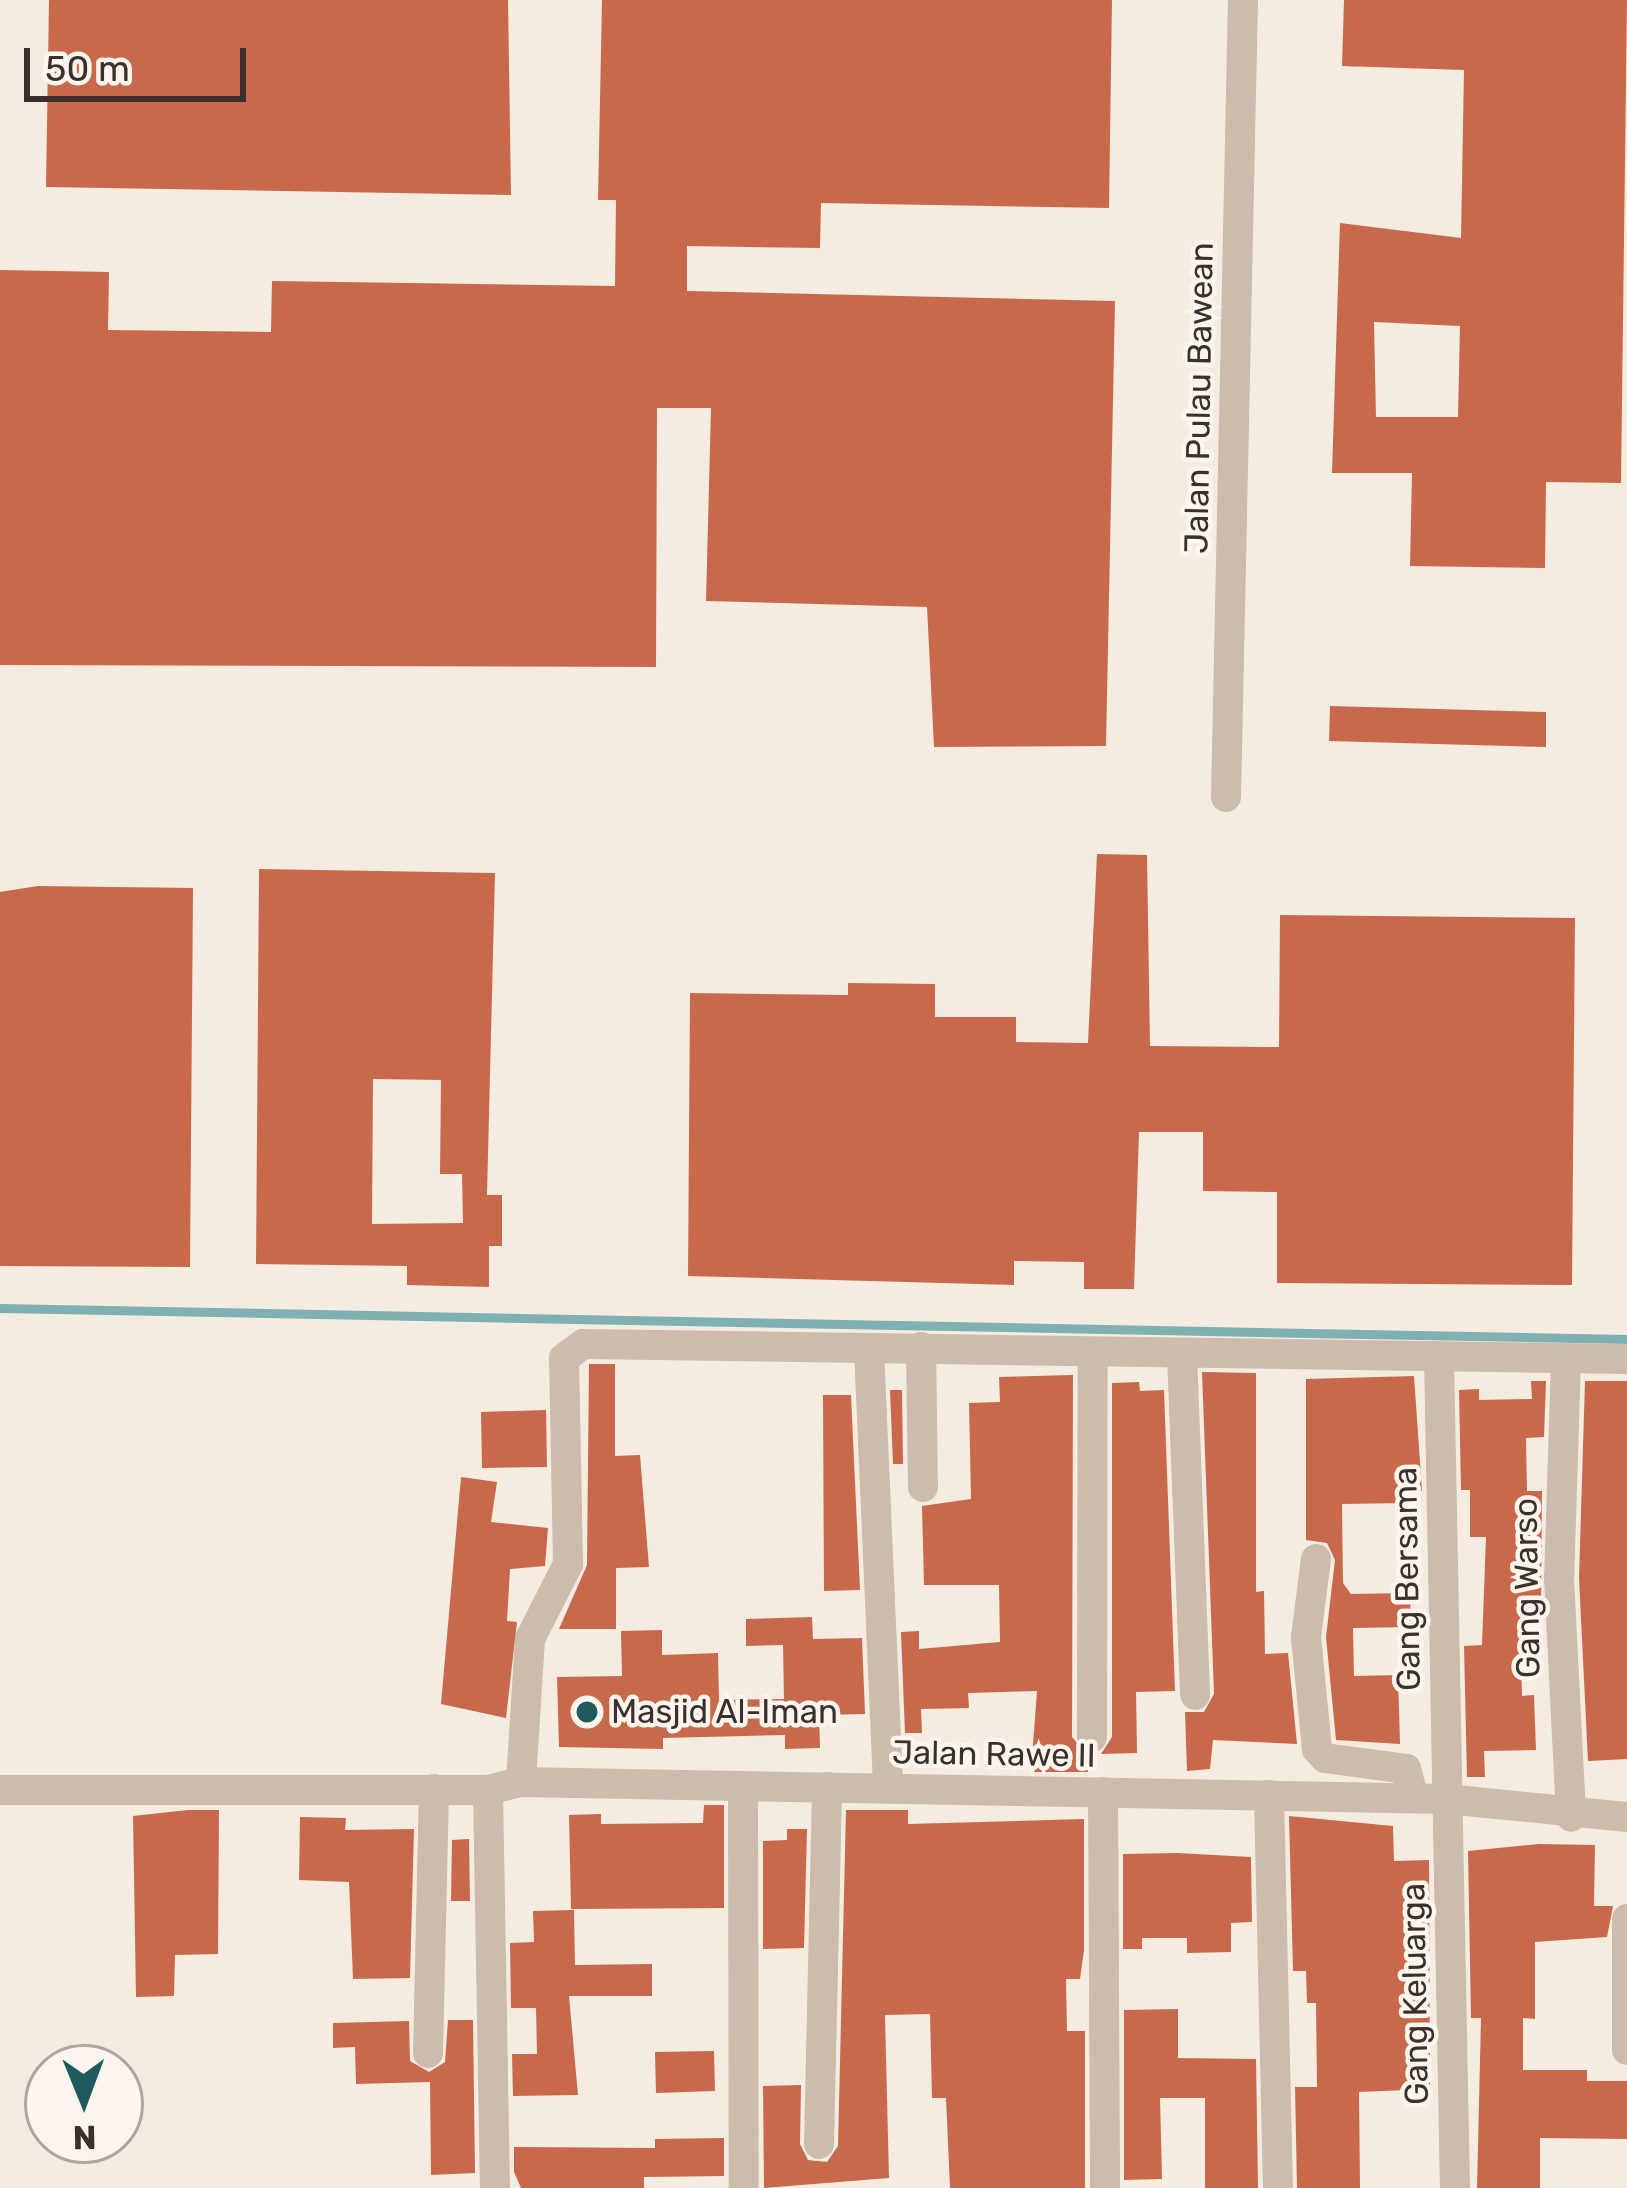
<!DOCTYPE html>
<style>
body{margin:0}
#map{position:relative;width:1627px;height:2188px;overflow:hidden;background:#f4ebe1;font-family:Rubik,sans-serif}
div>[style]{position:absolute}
.stream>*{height:9px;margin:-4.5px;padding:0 4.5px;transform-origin:4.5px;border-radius:4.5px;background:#7fb0b2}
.building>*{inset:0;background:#c8694b}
.street>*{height:30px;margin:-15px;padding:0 15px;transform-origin:15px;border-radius:15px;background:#cdbbac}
.dots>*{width:33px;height:33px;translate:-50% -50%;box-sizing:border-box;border:6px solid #fbf5ee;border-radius:50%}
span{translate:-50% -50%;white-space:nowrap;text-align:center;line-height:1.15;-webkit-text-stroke:9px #fbf5ee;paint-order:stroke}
.street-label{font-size:33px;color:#3b302b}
.poi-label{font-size:33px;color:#3b302b}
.left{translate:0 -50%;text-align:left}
.north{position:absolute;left:24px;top:2044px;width:120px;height:120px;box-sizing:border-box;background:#fbf5ee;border:3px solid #aea6a0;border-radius:50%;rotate:179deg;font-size:33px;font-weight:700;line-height:48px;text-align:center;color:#3b302b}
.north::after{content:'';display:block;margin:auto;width:42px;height:54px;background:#1f5a5e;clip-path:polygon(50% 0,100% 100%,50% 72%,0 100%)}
.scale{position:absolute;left:24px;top:48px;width:222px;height:54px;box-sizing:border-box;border:6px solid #3b302b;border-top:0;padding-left:15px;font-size:36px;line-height:42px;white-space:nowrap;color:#3b302b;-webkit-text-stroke:9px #fbf5ee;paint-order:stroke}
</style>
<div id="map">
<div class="stream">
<i style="left:0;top:1308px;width:1627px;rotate:1.09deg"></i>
</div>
<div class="building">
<i style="clip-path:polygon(49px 0,508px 0,511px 195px,46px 187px)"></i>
<i style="clip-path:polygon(602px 0,1112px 0,1109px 208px,821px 203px,820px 248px,687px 246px,687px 291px,1115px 301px,1106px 746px,934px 747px,927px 607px,706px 601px,711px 408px,657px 408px,656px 667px,0 665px,0 270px,109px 272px,108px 330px,271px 332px,272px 281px,615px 286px,616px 200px,598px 200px)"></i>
<i style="clip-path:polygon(evenodd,1344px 0,1627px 0,1621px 483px,1546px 482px,1545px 568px,1410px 566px,1412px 473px,1332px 473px,1340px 223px,1461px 238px,1464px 70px,1342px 66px,1344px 0,1374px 322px,1460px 326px,1458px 417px,1376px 417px,1374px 322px)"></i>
<i style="clip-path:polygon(1330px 706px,1546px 712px,1546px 747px,1329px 741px)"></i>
<i style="clip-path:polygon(1097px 854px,1147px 855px,1150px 1046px,1279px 1047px,1280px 915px,1575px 918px,1572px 1285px,1277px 1283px,1277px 1192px,1203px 1191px,1203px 1132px,1139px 1132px,1134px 1289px,1084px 1289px,1084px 1262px,1014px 1261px,1014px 1285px,688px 1276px,690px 993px,848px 995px,848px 983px,935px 984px,935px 1017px,1016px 1017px,1016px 1042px,1088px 1043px)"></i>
<i style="clip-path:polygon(evenodd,259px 869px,495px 873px,487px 1195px,502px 1195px,502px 1246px,489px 1246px,489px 1287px,407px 1285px,407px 1266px,256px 1264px,259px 869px,373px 1079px,441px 1080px,440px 1174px,462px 1174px,463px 1223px,372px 1224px,373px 1079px)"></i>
<i style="clip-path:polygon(38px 886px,193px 888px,190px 1267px,0 1266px,0 892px)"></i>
<i style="clip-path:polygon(589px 1364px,615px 1364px,615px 1456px,640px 1455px,649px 1567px,616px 1568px,616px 1629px,559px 1629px,587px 1565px)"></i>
<i style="clip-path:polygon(1202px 1372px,1256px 1373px,1256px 1592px,1264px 1591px,1265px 1654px,1288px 1653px,1297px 1744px,1213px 1740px,1210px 1769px,1187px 1771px,1185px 1712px,1204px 1712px,1214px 1694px)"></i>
<i style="clip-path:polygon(1073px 1375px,1072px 1737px,1088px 1756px,1088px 1772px,1031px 1772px,1037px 1691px,968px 1693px,969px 1708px,921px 1709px,922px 1733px,905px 1733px,901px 1632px,919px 1631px,919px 1649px,1000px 1642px,999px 1585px,924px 1585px,922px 1506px,971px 1499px,969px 1403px,1000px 1402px,999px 1377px)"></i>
<i style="clip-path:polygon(1414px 1376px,1422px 1491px,1410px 1491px,1410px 1503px,1342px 1504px,1343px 1583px,1351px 1594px,1410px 1593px,1411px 1627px,1353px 1628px,1354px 1676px,1398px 1675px,1400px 1744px,1336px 1740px,1326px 1637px,1335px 1560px,1327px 1543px,1306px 1540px,1306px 1379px)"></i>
<i style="clip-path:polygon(1531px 1381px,1546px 1381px,1544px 1437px,1526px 1438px,1527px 1491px,1542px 1491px,1541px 1609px,1527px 1610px,1527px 1622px,1520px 1622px,1522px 1696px,1534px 1695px,1536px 1750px,1484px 1751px,1485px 1777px,1467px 1777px,1464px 1646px,1482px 1645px,1486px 1537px,1470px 1537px,1470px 1490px,1461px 1490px,1459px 1390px,1479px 1389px,1479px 1400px,1532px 1399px)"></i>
<i style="clip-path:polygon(1585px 1381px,1627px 1381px,1627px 1759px,1588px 1761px,1579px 1578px)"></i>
<i style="clip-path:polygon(1139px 1382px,1140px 1391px,1164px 1390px,1175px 1691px,1136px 1692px,1137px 1753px,1101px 1754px,1112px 1737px,1112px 1383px)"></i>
<i style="clip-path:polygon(890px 1390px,902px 1390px,903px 1464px,893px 1464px)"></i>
<i style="clip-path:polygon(823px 1395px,851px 1395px,860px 1590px,824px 1591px)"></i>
<i style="clip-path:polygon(546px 1410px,547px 1467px,482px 1468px,481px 1412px)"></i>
<i style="clip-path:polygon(461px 1477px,497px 1482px,491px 1522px,548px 1528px,545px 1566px,510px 1569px,507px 1621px,517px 1622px,506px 1718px,441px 1704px)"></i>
<i style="clip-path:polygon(812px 1617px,813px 1639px,862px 1638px,865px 1714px,819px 1715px,820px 1748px,785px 1749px,785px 1735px,663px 1738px,663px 1749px,559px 1747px,557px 1677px,622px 1676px,621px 1631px,662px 1630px,662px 1655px,718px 1653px,719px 1700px,784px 1699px,783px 1645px,746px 1646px,746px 1619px)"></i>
<i style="clip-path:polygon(704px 1805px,724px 1805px,724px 1908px,571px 1909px,569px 1815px,601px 1814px,601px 1824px,703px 1823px)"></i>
<i style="clip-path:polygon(188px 1810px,219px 1810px,218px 1954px,175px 1955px,174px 1996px,136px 1997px,133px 1816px)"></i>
<i style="clip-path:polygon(846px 1810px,908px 1810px,908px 1824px,1084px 1819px,1084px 1950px,1080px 1979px,1066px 1979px,1067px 2031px,1085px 2031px,1085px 2188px,950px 2188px,946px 2098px,932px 2098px,930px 2014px,885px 2015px,889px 2178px,764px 2188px,763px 2086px,801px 2085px,800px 2144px,808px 2160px,827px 2162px,838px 2146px)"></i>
<i style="clip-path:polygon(1289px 1816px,1393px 1826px,1394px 1861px,1429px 1860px,1430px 2089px,1359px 2092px,1360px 2188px,1297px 2188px,1295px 2087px,1317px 2087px,1316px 2003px,1307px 2003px,1306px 1971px,1293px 1971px)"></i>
<i style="clip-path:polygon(300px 1817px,346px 1818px,345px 1830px,414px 1829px,410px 1978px,353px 1979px,349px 1882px,299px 1880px)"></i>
<i style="clip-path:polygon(787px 1829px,807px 1829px,804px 1948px,763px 1949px,763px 1841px,787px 1840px)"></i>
<i style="clip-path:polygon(469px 1839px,470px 1901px,451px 1901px,452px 1840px)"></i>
<i style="clip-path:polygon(1539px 1844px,1595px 1845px,1594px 1906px,1613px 1906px,1607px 1937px,1535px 1942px,1535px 2019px,1523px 2018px,1523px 2070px,1587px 2070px,1587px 2081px,1627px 2081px,1627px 2139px,1540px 2138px,1540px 2188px,1477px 2188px,1481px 2018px,1471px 2018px,1468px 1851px)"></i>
<i style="clip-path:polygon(1177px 1853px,1251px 1857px,1252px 1922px,1231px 1923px,1231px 1952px,1187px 1953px,1187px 1938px,1142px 1938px,1142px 1949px,1123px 1949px,1123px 1854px)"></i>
<i style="clip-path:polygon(574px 1910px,575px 1965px,652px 1964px,652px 1996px,569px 1996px,578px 2095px,513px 2096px,512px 2054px,537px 2054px,536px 2008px,511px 2008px,510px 1943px,534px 1942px,533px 1911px)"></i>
<i style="clip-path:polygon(1178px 2009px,1178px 2058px,1256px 2059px,1258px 2188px,1205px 2188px,1205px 2098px,1160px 2098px,1162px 2179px,1124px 2180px,1124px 2010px)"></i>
<i style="clip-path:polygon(448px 2020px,473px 2020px,475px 2173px,431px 2175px,430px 2082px,356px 2084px,355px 2047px,333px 2048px,333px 2023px,409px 2021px,410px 2061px,429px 2072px,445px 2062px)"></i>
<i style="clip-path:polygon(714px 2051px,715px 2091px,656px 2093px,655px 2052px)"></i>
<i style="clip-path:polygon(724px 2138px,724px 2176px,644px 2177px,644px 2188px,521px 2188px,514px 2172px,514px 2147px,655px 2148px,655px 2139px)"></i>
</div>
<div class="street">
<i style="left:1226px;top:797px;width:797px;rotate:-88.78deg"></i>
<i style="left:921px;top:1347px;width:140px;rotate:89.2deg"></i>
<i style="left:869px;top:1349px;width:440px;rotate:87.5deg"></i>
<i style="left:1182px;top:1354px;width:341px;rotate:87.8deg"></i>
<i style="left:1439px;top:1357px;width:831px;rotate:88.9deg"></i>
<i style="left:1566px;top:1359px;width:219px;rotate:91.8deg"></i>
<i style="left:1559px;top:1578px;width:239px;rotate:87.1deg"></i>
<i style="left:1316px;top:1559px;width:79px;rotate:97.3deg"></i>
<i style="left:1306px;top:1637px;width:113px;rotate:84.4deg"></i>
<i style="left:1317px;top:1749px;width:12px;rotate:48deg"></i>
<i style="left:1325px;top:1758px;width:82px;rotate:7.7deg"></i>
<i style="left:1406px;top:1769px;width:30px;rotate:75deg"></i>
<i style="left:1092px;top:1737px;width:385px;rotate:-89.9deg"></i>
<i style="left:521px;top:1782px;width:143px;rotate:-86.4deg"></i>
<i style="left:530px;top:1639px;width:84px;rotate:-63.1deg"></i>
<i style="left:568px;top:1564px;width:206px;rotate:-91.1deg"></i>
<i style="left:564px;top:1358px;width:24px;rotate:-36deg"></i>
<i style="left:583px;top:1344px;width:1044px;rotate:0.82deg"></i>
<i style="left:743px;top:1786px;width:402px;rotate:89.9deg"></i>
<i style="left:0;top:1790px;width:488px"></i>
<i style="left:488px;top:1790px;width:34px;rotate:-14deg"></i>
<i style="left:521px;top:1782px;width:925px;rotate:1.05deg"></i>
<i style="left:1446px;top:1799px;width:182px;rotate:5.7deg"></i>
<i style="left:488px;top:1790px;width:398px;rotate:89deg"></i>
<i style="left:1103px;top:1792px;width:396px;rotate:89.7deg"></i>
<i style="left:1269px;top:1795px;width:393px;rotate:88.7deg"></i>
<i style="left:1627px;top:1919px;width:131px;rotate:90deg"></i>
<i style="left:428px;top:2053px;width:264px;rotate:-88.7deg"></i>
<i style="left:819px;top:2144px;width:357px;rotate:-88.7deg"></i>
</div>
<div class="dots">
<i style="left:587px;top:1712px;background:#1f5a5e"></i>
</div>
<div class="street-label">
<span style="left:1199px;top:398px;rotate:-89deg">Jalan Pulau Bawean</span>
<span style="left:1407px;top:1579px;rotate:-91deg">Gang Bersama</span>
<span style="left:1527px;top:1588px;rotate:-91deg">Gang Warso</span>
<span style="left:994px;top:1754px;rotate:1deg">Jalan Rawe II</span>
<span style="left:1415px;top:1994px;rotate:-91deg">Gang Keluarga</span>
</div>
<div class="poi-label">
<span class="left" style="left:611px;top:1712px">Masjid Al-Iman</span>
</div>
<div class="north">N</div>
<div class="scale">50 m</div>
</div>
